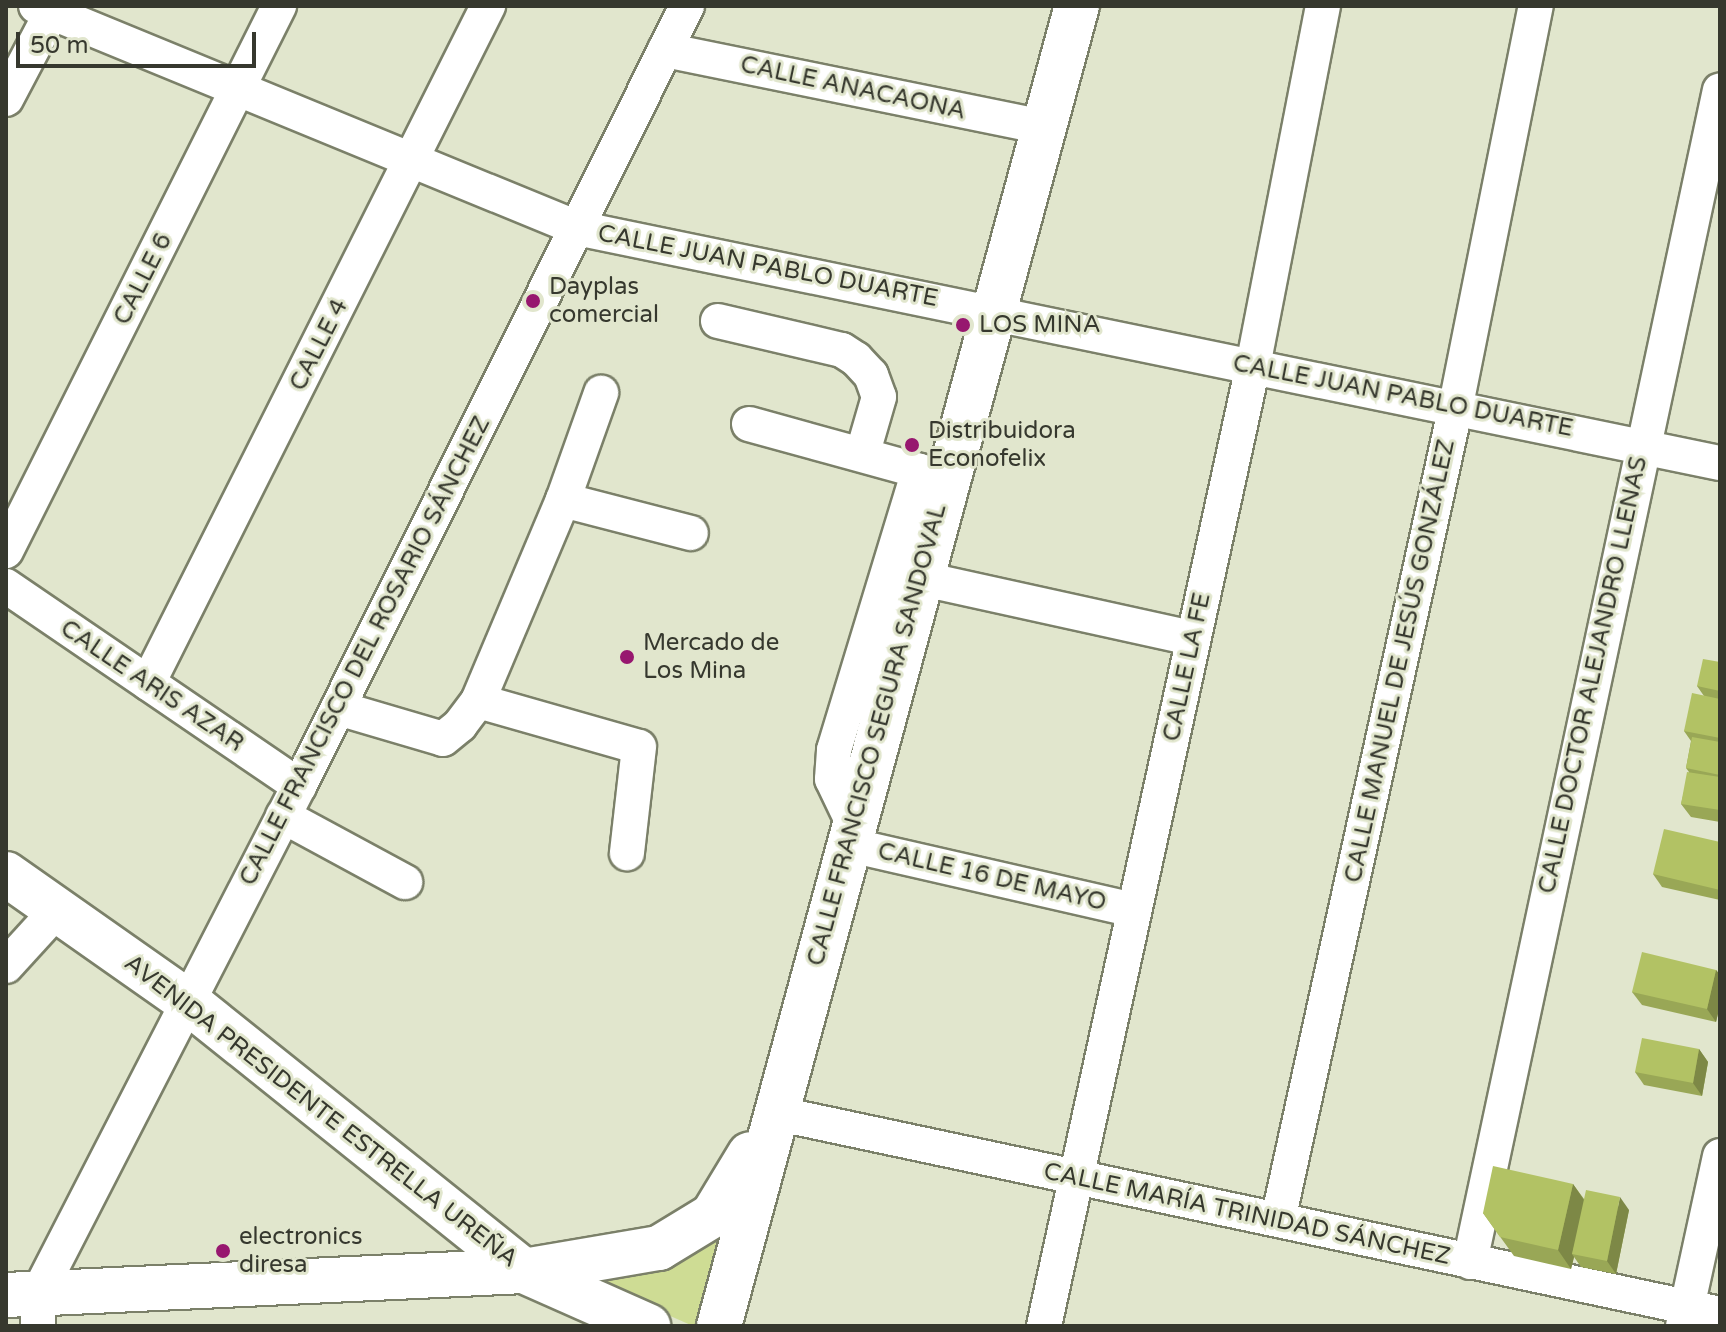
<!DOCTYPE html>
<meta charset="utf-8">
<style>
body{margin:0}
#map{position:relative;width:1726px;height:1332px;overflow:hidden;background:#e1e6cd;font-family:"Varela Round",sans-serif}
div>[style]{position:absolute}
.green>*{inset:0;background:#cedc94}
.roads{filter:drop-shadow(2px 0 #7b8069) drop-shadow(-2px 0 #7b8069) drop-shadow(0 2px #7b8069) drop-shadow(0 -2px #7b8069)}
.minor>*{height:34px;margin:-17px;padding:0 17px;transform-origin:17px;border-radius:17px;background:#fff}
.major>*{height:44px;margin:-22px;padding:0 22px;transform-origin:22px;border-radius:22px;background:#fff}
.wall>*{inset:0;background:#99a756}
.shaded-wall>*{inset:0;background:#7d8846}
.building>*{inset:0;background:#b2c264}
.dots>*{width:22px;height:22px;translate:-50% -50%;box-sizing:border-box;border:4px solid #e1e6cd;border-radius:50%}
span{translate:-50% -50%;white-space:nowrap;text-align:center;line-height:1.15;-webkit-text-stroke:6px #e1e6cd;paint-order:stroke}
.street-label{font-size:24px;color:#36382e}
.poi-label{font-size:24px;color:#36382e}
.left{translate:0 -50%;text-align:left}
.frame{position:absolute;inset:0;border:8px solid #36382e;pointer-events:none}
.scale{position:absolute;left:16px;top:32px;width:240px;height:36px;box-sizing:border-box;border:4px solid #36382e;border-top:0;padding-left:10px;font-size:24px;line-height:28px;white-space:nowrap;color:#36382e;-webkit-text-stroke:6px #e1e6cd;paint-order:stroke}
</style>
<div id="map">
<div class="green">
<i style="clip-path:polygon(741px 1194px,705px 1326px,693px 1326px,593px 1282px,664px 1265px)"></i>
</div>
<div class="roads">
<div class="minor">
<i style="left:36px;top:6px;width:585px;rotate:22.31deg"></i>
<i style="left:577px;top:228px;width:1167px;rotate:11.62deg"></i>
<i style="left:665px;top:50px;width:385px;rotate:11.5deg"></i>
<i style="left:6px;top:99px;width:105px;rotate:-62.2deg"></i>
<i style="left:718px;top:321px;width:127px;rotate:13.2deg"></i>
<i style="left:842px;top:350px;width:17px;rotate:33deg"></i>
<i style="left:856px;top:359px;width:22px;rotate:47deg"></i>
<i style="left:871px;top:375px;width:23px;rotate:70deg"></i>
<i style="left:879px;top:397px;width:57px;rotate:106.2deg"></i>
<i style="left:749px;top:424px;width:200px;rotate:15.4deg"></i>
<i style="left:563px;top:500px;width:132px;rotate:14.5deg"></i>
<i style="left:6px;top:551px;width:610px;rotate:-63.39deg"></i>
<i style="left:919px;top:578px;width:280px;rotate:12.4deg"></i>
<i style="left:6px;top:586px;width:355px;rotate:34.3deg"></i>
<i style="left:148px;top:683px;width:758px;rotate:-63.33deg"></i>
<i style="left:478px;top:701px;width:167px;rotate:15.9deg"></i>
<i style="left:639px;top:747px;width:107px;rotate:96.5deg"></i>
<i style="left:338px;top:708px;width:109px;rotate:16.4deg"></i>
<i style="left:443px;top:739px;width:22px;rotate:-39deg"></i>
<i style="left:460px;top:725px;width:30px;rotate:-53deg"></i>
<i style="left:478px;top:701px;width:218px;rotate:-67.1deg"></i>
<i style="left:563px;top:500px;width:114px;rotate:-70.4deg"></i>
<i style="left:283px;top:816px;width:139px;rotate:28.4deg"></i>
<i style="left:855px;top:827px;width:53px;rotate:-115.6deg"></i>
<i style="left:832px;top:779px;width:29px;rotate:-86deg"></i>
<i style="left:834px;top:750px;width:292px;rotate:-73.1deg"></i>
<i style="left:850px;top:845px;width:291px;rotate:12.9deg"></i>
<i style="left:6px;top:966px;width:77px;rotate:-47.6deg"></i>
<i style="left:775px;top:1113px;width:966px;rotate:12.01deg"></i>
<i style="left:1278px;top:1220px;width:829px;rotate:-77.67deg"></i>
<i style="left:1455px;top:410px;width:412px;rotate:-78.7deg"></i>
<i style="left:1470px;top:1262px;width:1198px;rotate:-77.96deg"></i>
<i style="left:38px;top:1326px;width:32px;rotate:-90deg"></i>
<i style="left:38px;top:1294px;width:571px;rotate:-62.81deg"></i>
<i style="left:299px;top:786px;width:871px;rotate:-63.55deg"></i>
<i style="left:1044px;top:1326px;width:982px;rotate:-77.72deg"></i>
<i style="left:1253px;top:366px;width:367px;rotate:-79deg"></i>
<i style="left:1683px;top:1326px;width:174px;rotate:-77.7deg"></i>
</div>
<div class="major">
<i style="left:6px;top:874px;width:221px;rotate:35.1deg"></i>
<i style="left:187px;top:1001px;width:432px;rotate:38.7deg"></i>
<i style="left:524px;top:1271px;width:136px;rotate:23.9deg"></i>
<i style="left:6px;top:1295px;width:519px;rotate:-2.65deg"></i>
<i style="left:524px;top:1271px;width:137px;rotate:-9.7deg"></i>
<i style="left:659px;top:1248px;width:63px;rotate:-31.4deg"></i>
<i style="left:713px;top:1215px;width:71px;rotate:-58.8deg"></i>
<i style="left:719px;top:1326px;width:1368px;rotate:-74.83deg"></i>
</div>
</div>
<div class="wall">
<i style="clip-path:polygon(1720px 662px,1720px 822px,1691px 817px,1681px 804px,1689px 772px,1686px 768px,1691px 741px,1684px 731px,1704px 696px,1697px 686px)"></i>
<i style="clip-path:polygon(1720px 842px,1720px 900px,1662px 887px,1653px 874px)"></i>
<i style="clip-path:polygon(1716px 970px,1720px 975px,1720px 1005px,1716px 1022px,1642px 1005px,1632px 992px)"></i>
<i style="clip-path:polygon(1699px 1049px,1708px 1062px,1702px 1096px,1644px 1085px,1635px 1072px)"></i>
<i style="clip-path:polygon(1573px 1184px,1584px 1199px,1629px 1210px,1616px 1274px,1581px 1267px,1574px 1257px,1571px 1269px,1514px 1256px,1483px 1213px)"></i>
</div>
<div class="shaded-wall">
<i style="clip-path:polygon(1716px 970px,1720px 975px,1720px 1005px,1716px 1022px,1707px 1009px)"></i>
<i style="clip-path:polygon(1699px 1049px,1708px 1062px,1702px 1096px,1693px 1083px)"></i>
<i style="clip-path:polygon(1573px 1184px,1586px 1203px,1572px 1254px,1574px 1257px,1571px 1269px,1558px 1250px)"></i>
<i style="clip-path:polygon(1620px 1197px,1629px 1210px,1616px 1274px,1607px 1261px)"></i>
</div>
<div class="building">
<i style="clip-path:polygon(1703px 659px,1720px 662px,1720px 691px,1697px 686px)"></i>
<i style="clip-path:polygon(1692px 693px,1720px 699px,1720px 738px,1684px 731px)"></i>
<i style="clip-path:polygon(1692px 737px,1720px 742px,1720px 775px,1686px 768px)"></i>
<i style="clip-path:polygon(1687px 772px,1720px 777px,1720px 810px,1681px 804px)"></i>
<i style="clip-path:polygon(1664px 829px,1720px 842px,1720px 890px,1653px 874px)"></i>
<i style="clip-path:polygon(1642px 952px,1716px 970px,1707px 1009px,1632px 992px)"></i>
<i style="clip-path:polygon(1642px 1038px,1699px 1049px,1693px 1083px,1635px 1072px)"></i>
<i style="clip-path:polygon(1493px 1166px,1573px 1184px,1558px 1250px,1500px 1237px,1483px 1213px)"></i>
<i style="clip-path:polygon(1586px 1190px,1620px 1197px,1607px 1261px,1572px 1254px)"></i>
</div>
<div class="dots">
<i style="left:533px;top:301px;background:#97176f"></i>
<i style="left:963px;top:325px;background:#97176f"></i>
<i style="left:912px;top:445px;background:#97176f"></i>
<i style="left:627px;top:657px;background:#97176f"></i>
<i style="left:223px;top:1251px;background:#97176f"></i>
</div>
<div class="street-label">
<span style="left:853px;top:88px;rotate:12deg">CALLE ANACAONA</span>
<span style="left:768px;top:266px;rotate:11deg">CALLE JUAN PABLO DUARTE</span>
<span style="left:143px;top:279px;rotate:-63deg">CALLE 6</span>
<span style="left:319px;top:345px;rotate:-63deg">CALLE 4</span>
<span style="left:1403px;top:396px;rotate:11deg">CALLE JUAN PABLO DUARTE</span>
<span style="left:365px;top:651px;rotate:-63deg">CALLE FRANCISCO DEL ROSARIO SÁNCHEZ</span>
<span style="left:1400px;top:661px;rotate:-78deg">CALLE MANUEL DE JESÚS GONZÁLEZ</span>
<span style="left:1187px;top:667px;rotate:-78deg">CALLE LA FE</span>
<span style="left:1593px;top:675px;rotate:-78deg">CALLE DOCTOR ALEJANDRO LLENAS</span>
<span style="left:152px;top:686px;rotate:34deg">CALLE ARIS AZAR</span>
<span style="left:877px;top:735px;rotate:-75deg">CALLE FRANCISCO SEGURA SANDOVAL</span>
<span style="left:992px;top:877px;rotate:13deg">CALLE 16 DE MAYO</span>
<span style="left:321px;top:1111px;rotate:38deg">AVENIDA PRESIDENTE ESTRELLA UREÑA</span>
<span style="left:1247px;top:1214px;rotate:12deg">CALLE MARÍA TRINIDAD SÁNCHEZ</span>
</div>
<div class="poi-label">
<span class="left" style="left:549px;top:301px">Dayplas<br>comercial</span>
<span class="left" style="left:979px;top:325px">LOS MINA</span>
<span class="left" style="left:928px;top:445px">Distribuidora<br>Econofelix</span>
<span class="left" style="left:643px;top:657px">Mercado de<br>Los Mina</span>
<span class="left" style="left:239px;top:1251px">electronics<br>diresa</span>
</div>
<div class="frame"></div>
<div class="scale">50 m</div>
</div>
